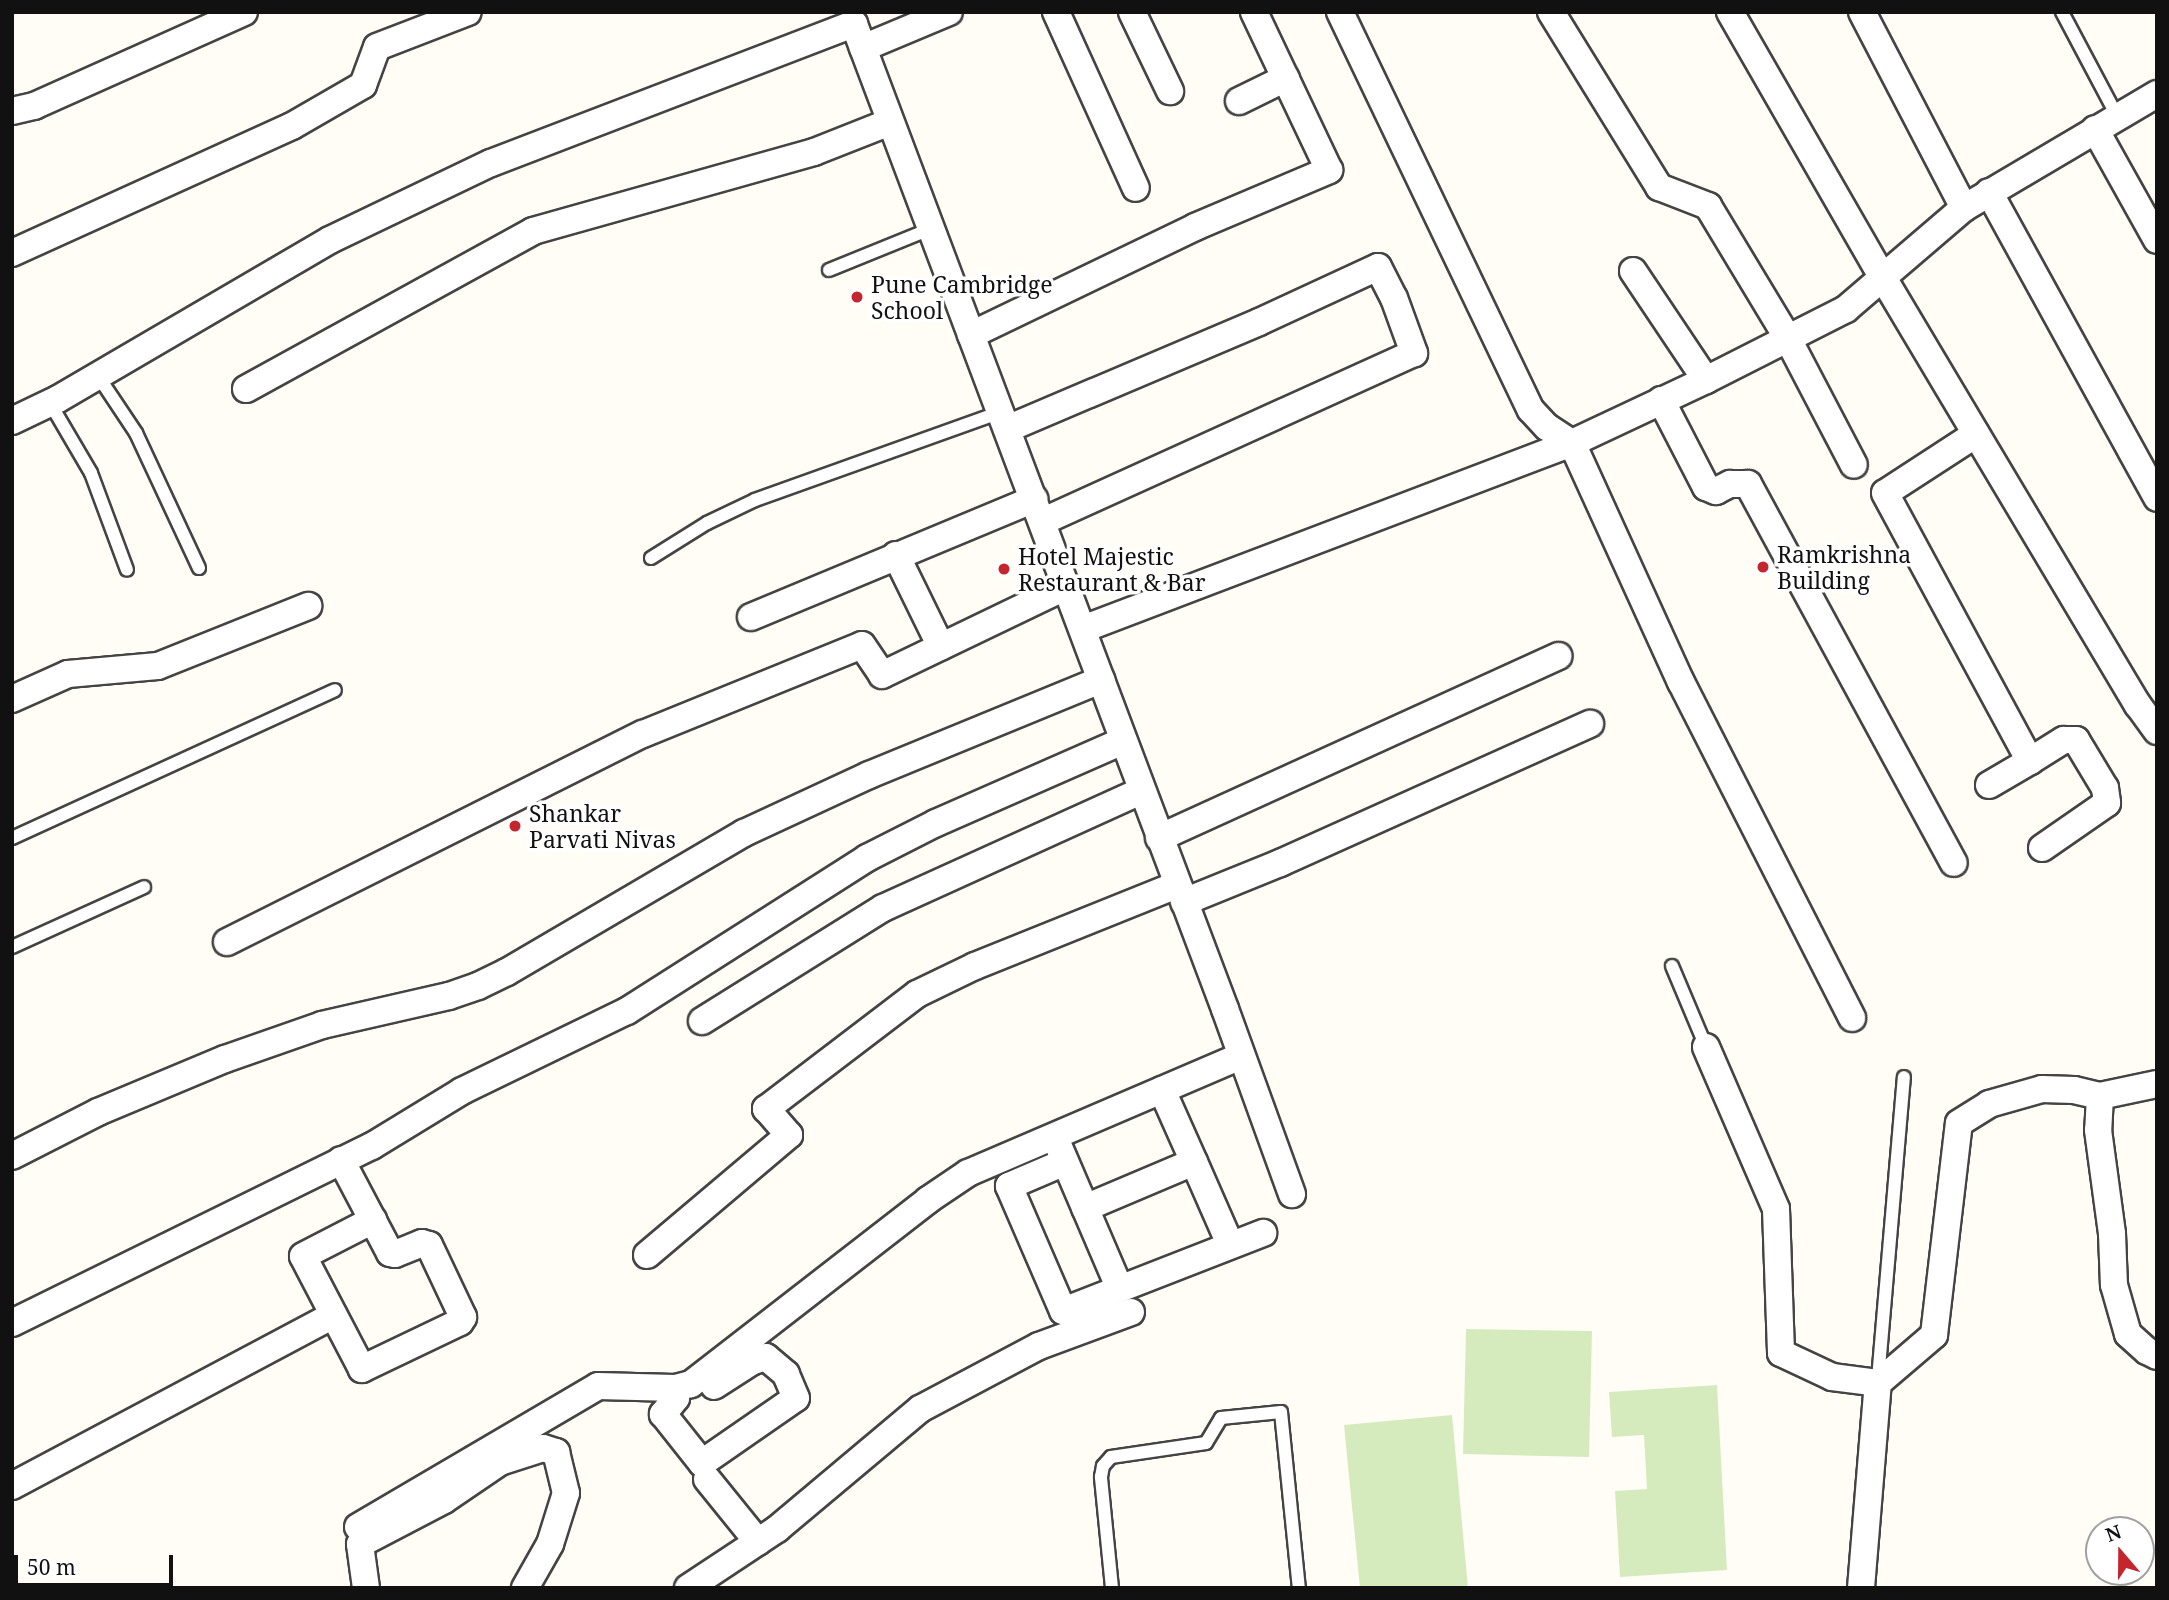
<!DOCTYPE html>
<style>
body{margin:0}
#map{position:relative;width:2169px;height:1600px;overflow:hidden;background:#fffdf5;font-family:"Noto Serif",serif}
div>[style]{position:absolute}
.green>*{inset:0;background:#d5ebbd}
.roads{filter:drop-shadow(2px 0 #444) drop-shadow(-2px 0 #444) drop-shadow(0 2px #444) drop-shadow(0 -2px #444)}
.service>*{height:12px;margin:-6px;padding:0 6px;transform-origin:6px;border-radius:6px;background:#fff}
.minor>*{height:26px;margin:-13px;padding:0 13px;transform-origin:13px;border-radius:13px;background:#fff}
.dots>*{width:19px;height:19px;translate:-50% -50%;box-sizing:border-box;border:4px solid #fff;border-radius:50%}
span{translate:-50% -50%;white-space:nowrap;text-align:center;line-height:1.15;-webkit-text-stroke:7px #fff;paint-order:stroke}
.poi-label{font-size:23px;color:#111}
.left{translate:0 -50%;text-align:left}
.frame{position:absolute;inset:0;border:14px solid #111;pointer-events:none}
.north{position:absolute;left:2085px;top:1516px;width:70px;height:70px;box-sizing:border-box;background:#fff;border:2px solid #a0a0a0;border-radius:50%;rotate:340deg;font-size:19px;font-weight:700;line-height:28px;text-align:center;color:#111}
.north::after{content:'';display:block;margin:auto;width:24px;height:32px;background:#c4262e;clip-path:polygon(50% 0,100% 100%,50% 72%,0 100%)}
.scale{position:absolute;left:14px;top:1555px;width:159px;height:32px;box-sizing:border-box;border:4px solid #111;border-top:0;padding-left:9px;font-size:21px;line-height:24px;white-space:nowrap;color:#111;-webkit-text-stroke:5px #fff;paint-order:stroke}
</style>
<div id="map">
<div class="green">
<i style="clip-path:polygon(1466px 1329px,1592px 1331px,1589px 1457px,1463px 1454px)"></i>
<i style="clip-path:polygon(1717px 1385px,1727px 1570px,1620px 1577px,1615px 1491px,1647px 1489px,1644px 1435px,1612px 1437px,1609px 1392px)"></i>
<i style="clip-path:polygon(1452px 1415px,1468px 1588px,1360px 1588px,1344px 1425px)"></i>
</div>
<div class="roads">
<div class="service">
<i style="left:2062px;top:12px;width:118px;rotate:62.1deg"></i>
<i style="left:829px;top:270px;width:109px;rotate:-22.1deg"></i>
<i style="left:98px;top:376px;width:69px;rotate:56.3deg"></i>
<i style="left:136px;top:433px;width:149px;rotate:65deg"></i>
<i style="left:50px;top:403px;width:81px;rotate:59.6deg"></i>
<i style="left:91px;top:473px;width:103px;rotate:69.6deg"></i>
<i style="left:651px;top:558px;width:66px;rotate:-32deg"></i>
<i style="left:707px;top:523px;width:53px;rotate:-25.6deg"></i>
<i style="left:755px;top:500px;width:261px;rotate:-19.7deg"></i>
<i style="left:12px;top:838px;width:355px;rotate:-24.6deg"></i>
<i style="left:12px;top:947px;width:145px;rotate:-24.4deg"></i>
<i style="left:1672px;top:966px;width:88px;rotate:67.2deg"></i>
<i style="left:1878px;top:1379px;width:303px;rotate:-85.1deg"></i>
<i style="left:1112px;top:1588px;width:112px;rotate:-95.7deg"></i>
<i style="left:1101px;top:1477px;width:11px;rotate:-80deg"></i>
<i style="left:1103px;top:1466px;width:12px;rotate:-48deg"></i>
<i style="left:1111px;top:1457px;width:96px;rotate:-8.4deg"></i>
<i style="left:1206px;top:1443px;width:29px;rotate:-59deg"></i>
<i style="left:1221px;top:1418px;width:60px;rotate:-5.7deg"></i>
<i style="left:1281px;top:1412px;width:177px;rotate:84.2deg"></i>
</div>
<div class="minor">
<i style="left:1056px;top:12px;width:193px;rotate:65.6deg"></i>
<i style="left:1132px;top:12px;width:88px;rotate:64.3deg"></i>
<i style="left:1340px;top:12px;width:441px;rotate:64.4deg"></i>
<i style="left:1531px;top:410px;width:23px;rotate:47deg"></i>
<i style="left:1547px;top:427px;width:30px;rotate:33deg"></i>
<i style="left:1572px;top:443px;width:263px;rotate:65.5deg"></i>
<i style="left:1681px;top:682px;width:377px;rotate:63deg"></i>
<i style="left:1551px;top:12px;width:206px;rotate:58.3deg"></i>
<i style="left:1659px;top:187px;width:53px;rotate:21.2deg"></i>
<i style="left:1708px;top:206px;width:153px;rotate:58.9deg"></i>
<i style="left:1787px;top:337px;width:144px;rotate:62.4deg"></i>
<i style="left:1730px;top:12px;width:305px;rotate:60.1deg"></i>
<i style="left:1882px;top:276px;width:500px;rotate:59.2deg"></i>
<i style="left:2138px;top:705px;width:32px;rotate:54deg"></i>
<i style="left:1862px;top:12px;width:221px;rotate:62.5deg"></i>
<i style="left:863px;top:48px;width:93px;rotate:-22.7deg"></i>
<i style="left:1239px;top:101px;width:52px;rotate:-26.1deg"></i>
<i style="left:12px;top:111px;width:23px;rotate:-13deg"></i>
<i style="left:34px;top:106px;width:230px;rotate:-24.1deg"></i>
<i style="left:2095px;top:129px;width:127px;rotate:60.8deg"></i>
<i style="left:1989px;top:192px;width:349px;rotate:61.2deg"></i>
<i style="left:12px;top:253px;width:307px;rotate:-24.4deg"></i>
<i style="left:292px;top:126px;width:82px;rotate:-30deg"></i>
<i style="left:363px;top:85px;width:40px;rotate:-69.8deg"></i>
<i style="left:377px;top:47px;width:97px;rotate:-21deg"></i>
<i style="left:1633px;top:271px;width:131px;rotate:56.2deg"></i>
<i style="left:971px;top:335px;width:249px;rotate:-25.7deg"></i>
<i style="left:1195px;top:227px;width:146px;rotate:-23deg"></i>
<i style="left:1329px;top:170px;width:175px;rotate:-115.4deg"></i>
<i style="left:246px;top:389px;width:328px;rotate:-28.8deg"></i>
<i style="left:533px;top:231px;width:292px;rotate:-15.7deg"></i>
<i style="left:814px;top:152px;width:82px;rotate:-21.5deg"></i>
<i style="left:1661px;top:400px;width:98px;rotate:62.7deg"></i>
<i style="left:1706px;top:487px;width:11px;rotate:22deg"></i>
<i style="left:1716px;top:491px;width:16px;rotate:-27deg"></i>
<i style="left:1730px;top:484px;width:18px"></i>
<i style="left:1748px;top:484px;width:431px;rotate:61.5deg"></i>
<i style="left:12px;top:421px;width:51px;rotate:-25.6deg"></i>
<i style="left:58px;top:399px;width:315px;rotate:-30.3deg"></i>
<i style="left:330px;top:240px;width:178px;rotate:-25.6deg"></i>
<i style="left:491px;top:163px;width:389px;rotate:-21deg"></i>
<i style="left:854px;top:24px;width:1053px;rotate:69.36deg"></i>
<i style="left:1225px;top:1009px;width:197px;rotate:70.1deg"></i>
<i style="left:1007px;top:429px;width:274px;rotate:-23deg"></i>
<i style="left:1259px;top:322px;width:131px;rotate:-24.8deg"></i>
<i style="left:1378px;top:267px;width:35px;rotate:63deg"></i>
<i style="left:1394px;top:298px;width:59px;rotate:70deg"></i>
<i style="left:1414px;top:353px;width:407px;rotate:155.6deg"></i>
<i style="left:1976px;top:434px;width:108px;rotate:147deg"></i>
<i style="left:1885px;top:493px;width:305px;rotate:61.6deg"></i>
<i style="left:2030px;top:761px;width:40px;rotate:-32deg"></i>
<i style="left:2064px;top:740px;width:12px"></i>
<i style="left:2076px;top:740px;width:56px;rotate:58.9deg"></i>
<i style="left:2105px;top:788px;width:15px;rotate:82deg"></i>
<i style="left:2107px;top:803px;width:79px;rotate:145.3deg"></i>
<i style="left:896px;top:555px;width:102px;rotate:63.9deg"></i>
<i style="left:751px;top:617px;width:307px;rotate:-22.6deg"></i>
<i style="left:1083px;top:629px;width:523px;rotate:-20.83deg"></i>
<i style="left:1572px;top:443px;width:148px;rotate:-25.2deg"></i>
<i style="left:1706px;top:380px;width:157px;rotate:-26.9deg"></i>
<i style="left:1846px;top:309px;width:155px;rotate:-40.6deg"></i>
<i style="left:1964px;top:208px;width:224px;rotate:-30.6deg"></i>
<i style="left:12px;top:699px;width:61px;rotate:-24.1deg"></i>
<i style="left:68px;top:674px;width:90px;rotate:-5.1deg"></i>
<i style="left:158px;top:666px;width:162px;rotate:-21.8deg"></i>
<i style="left:1989px;top:785px;width:48px;rotate:-30.3deg"></i>
<i style="left:1159px;top:838px;width:439px;rotate:-24.5deg"></i>
<i style="left:1184px;top:902px;width:104px;rotate:-22.1deg"></i>
<i style="left:1280px;top:863px;width:340px;rotate:-24.2deg"></i>
<i style="left:227px;top:942px;width:465px;rotate:-26.6deg"></i>
<i style="left:643px;top:734px;width:236px;rotate:-22.1deg"></i>
<i style="left:862px;top:645px;width:36px;rotate:56deg"></i>
<i style="left:882px;top:675px;width:205px;rotate:-25.7deg"></i>
<i style="left:702px;top:1021px;width:213px;rotate:-32deg"></i>
<i style="left:883px;top:908px;width:283px;rotate:-24.4deg"></i>
<i style="left:1706px;top:1047px;width:176px;rotate:66.6deg"></i>
<i style="left:1776px;top:1209px;width:144px;rotate:88deg"></i>
<i style="left:1781px;top:1353px;width:56px;rotate:25.2deg"></i>
<i style="left:1832px;top:1377px;width:46px;rotate:7.4deg"></i>
<i style="left:1878px;top:1383px;width:74px;rotate:-40.6deg"></i>
<i style="left:1934px;top:1335px;width:213px;rotate:-83.3deg"></i>
<i style="left:1959px;top:1123px;width:36px;rotate:-32deg"></i>
<i style="left:1989px;top:1104px;width:55px;rotate:-15.8deg"></i>
<i style="left:2042px;top:1089px;width:32px;rotate:2deg"></i>
<i style="left:2074px;top:1090px;width:27px;rotate:13deg"></i>
<i style="left:2100px;top:1096px;width:58px;rotate:-11.9deg"></i>
<i style="left:1162px;top:1090px;width:79px;rotate:66deg"></i>
<i style="left:2100px;top:1096px;width:34px;rotate:93deg"></i>
<i style="left:2098px;top:1130px;width:105px;rotate:82.3deg"></i>
<i style="left:2112px;top:1234px;width:51px;rotate:87.8deg"></i>
<i style="left:2114px;top:1285px;width:51px;rotate:74.1deg"></i>
<i style="left:2128px;top:1334px;width:25px;rotate:42deg"></i>
<i style="left:2147px;top:1351px;width:11px;rotate:27deg"></i>
<i style="left:1059px;top:1147px;width:152px;rotate:66.8deg"></i>
<i style="left:12px;top:1156px;width:97px;rotate:-27.1deg"></i>
<i style="left:98px;top:1112px;width:138px;rotate:-22.7deg"></i>
<i style="left:225px;top:1059px;width:103px;rotate:-19.3deg"></i>
<i style="left:322px;top:1025px;width:130px;rotate:-12.9deg"></i>
<i style="left:449px;top:996px;width:31px;rotate:-19deg"></i>
<i style="left:478px;top:986px;width:32px;rotate:-26deg"></i>
<i style="left:507px;top:972px;width:275px;rotate:-30.4deg"></i>
<i style="left:744px;top:833px;width:138px;rotate:-24.9deg"></i>
<i style="left:869px;top:775px;width:251px;rotate:-22.3deg"></i>
<i style="left:341px;top:1160px;width:105px;rotate:62.2deg"></i>
<i style="left:390px;top:1253px;width:5px;rotate:11deg"></i>
<i style="left:395px;top:1254px;width:29px;rotate:-22deg"></i>
<i style="left:422px;top:1243px;width:7px;rotate:16deg"></i>
<i style="left:429px;top:1245px;width:80px;rotate:64.7deg"></i>
<i style="left:463px;top:1317px;width:6px;rotate:121deg"></i>
<i style="left:460px;top:1322px;width:109px;rotate:154.4deg"></i>
<i style="left:362px;top:1369px;width:127px;rotate:-117.6deg"></i>
<i style="left:303px;top:1256px;width:79px;rotate:-27.2deg"></i>
<i style="left:1065px;top:1162px;width:61px;rotate:156.8deg"></i>
<i style="left:1009px;top:1186px;width:136px;rotate:66.6deg"></i>
<i style="left:1063px;top:1311px;width:215px;rotate:-21.3deg"></i>
<i style="left:1085px;top:1208px;width:118px;rotate:-22.9deg"></i>
<i style="left:1194px;top:1162px;width:90px;rotate:66.3deg"></i>
<i style="left:647px;top:1255px;width:186px;rotate:-40.2deg"></i>
<i style="left:789px;top:1135px;width:35px;rotate:-131deg"></i>
<i style="left:766px;top:1109px;width:190px;rotate:-37.3deg"></i>
<i style="left:917px;top:994px;width:64px;rotate:-25.8deg"></i>
<i style="left:975px;top:966px;width:218px;rotate:-21.9deg"></i>
<i style="left:12px;top:1323px;width:401px;rotate:-26.2deg"></i>
<i style="left:372px;top:1146px;width:105px;rotate:-31.4deg"></i>
<i style="left:462px;top:1091px;width:183px;rotate:-25.9deg"></i>
<i style="left:627px;top:1011px;width:285px;rotate:-32.5deg"></i>
<i style="left:867px;top:858px;width:77px;rotate:-26.9deg"></i>
<i style="left:936px;top:823px;width:204px;rotate:-23.7deg"></i>
<i style="left:675px;top:1388px;width:10px;rotate:84deg"></i>
<i style="left:676px;top:1398px;width:21px;rotate:129deg"></i>
<i style="left:663px;top:1414px;width:63px;rotate:51.5deg"></i>
<i style="left:702px;top:1463px;width:114px;rotate:-34.7deg"></i>
<i style="left:796px;top:1398px;width:26px;rotate:-113deg"></i>
<i style="left:786px;top:1374px;width:26px;rotate:-140deg"></i>
<i style="left:766px;top:1357px;width:16px;rotate:162deg"></i>
<i style="left:751px;top:1362px;width:44px;rotate:147deg"></i>
<i style="left:707px;top:1479px;width:81px;rotate:51deg"></i>
<i style="left:12px;top:1486px;width:364px;rotate:-28deg"></i>
<i style="left:358px;top:1527px;width:278px;rotate:-30.4deg"></i>
<i style="left:598px;top:1386px;width:77px;rotate:1.5deg"></i>
<i style="left:675px;top:1388px;width:16px;rotate:-14deg"></i>
<i style="left:691px;top:1384px;width:300px;rotate:-37.8deg"></i>
<i style="left:928px;top:1200px;width:48px;rotate:-34deg"></i>
<i style="left:968px;top:1173px;width:297px;rotate:-23.2deg"></i>
<i style="left:366px;top:1588px;width:44px;rotate:-97.8deg"></i>
<i style="left:360px;top:1544px;width:95px;rotate:-27.6deg"></i>
<i style="left:444px;top:1500px;width:68px;rotate:-34.2deg"></i>
<i style="left:500px;top:1462px;width:45px;rotate:-18deg"></i>
<i style="left:543px;top:1448px;width:14px;rotate:17deg"></i>
<i style="left:556px;top:1452px;width:42px;rotate:76.3deg"></i>
<i style="left:566px;top:1493px;width:53px;rotate:107.4deg"></i>
<i style="left:550px;top:1544px;width:51px;rotate:119.6deg"></i>
<i style="left:688px;top:1588px;width:107px;rotate:-33.5deg"></i>
<i style="left:777px;top:1529px;width:187px;rotate:-40deg"></i>
<i style="left:920px;top:1409px;width:135px;rotate:-27.9deg"></i>
<i style="left:1039px;top:1346px;width:98px;rotate:-20.3deg"></i>
<i style="left:1861px;top:1588px;width:206px;rotate:-85.3deg"></i>
</div>
</div>
<div class="dots">
<i style="left:857px;top:297px;background:#c4262e"></i>
<i style="left:1763px;top:567px;background:#c4262e"></i>
<i style="left:1004px;top:569px;background:#c4262e"></i>
<i style="left:515px;top:826px;background:#c4262e"></i>
</div>
<div class="poi-label">
<span class="left" style="left:871px;top:297px">Pune Cambridge<br>School</span>
<span class="left" style="left:1777px;top:567px">Ramkrishna<br>Building</span>
<span class="left" style="left:1018px;top:569px">Hotel Majestic<br>Restaurant &amp; Bar</span>
<span class="left" style="left:529px;top:826px">Shankar<br>Parvati Nivas</span>
</div>
<div class="frame"></div>
<div class="north">N</div>
<div class="scale">50 m</div>
</div>
